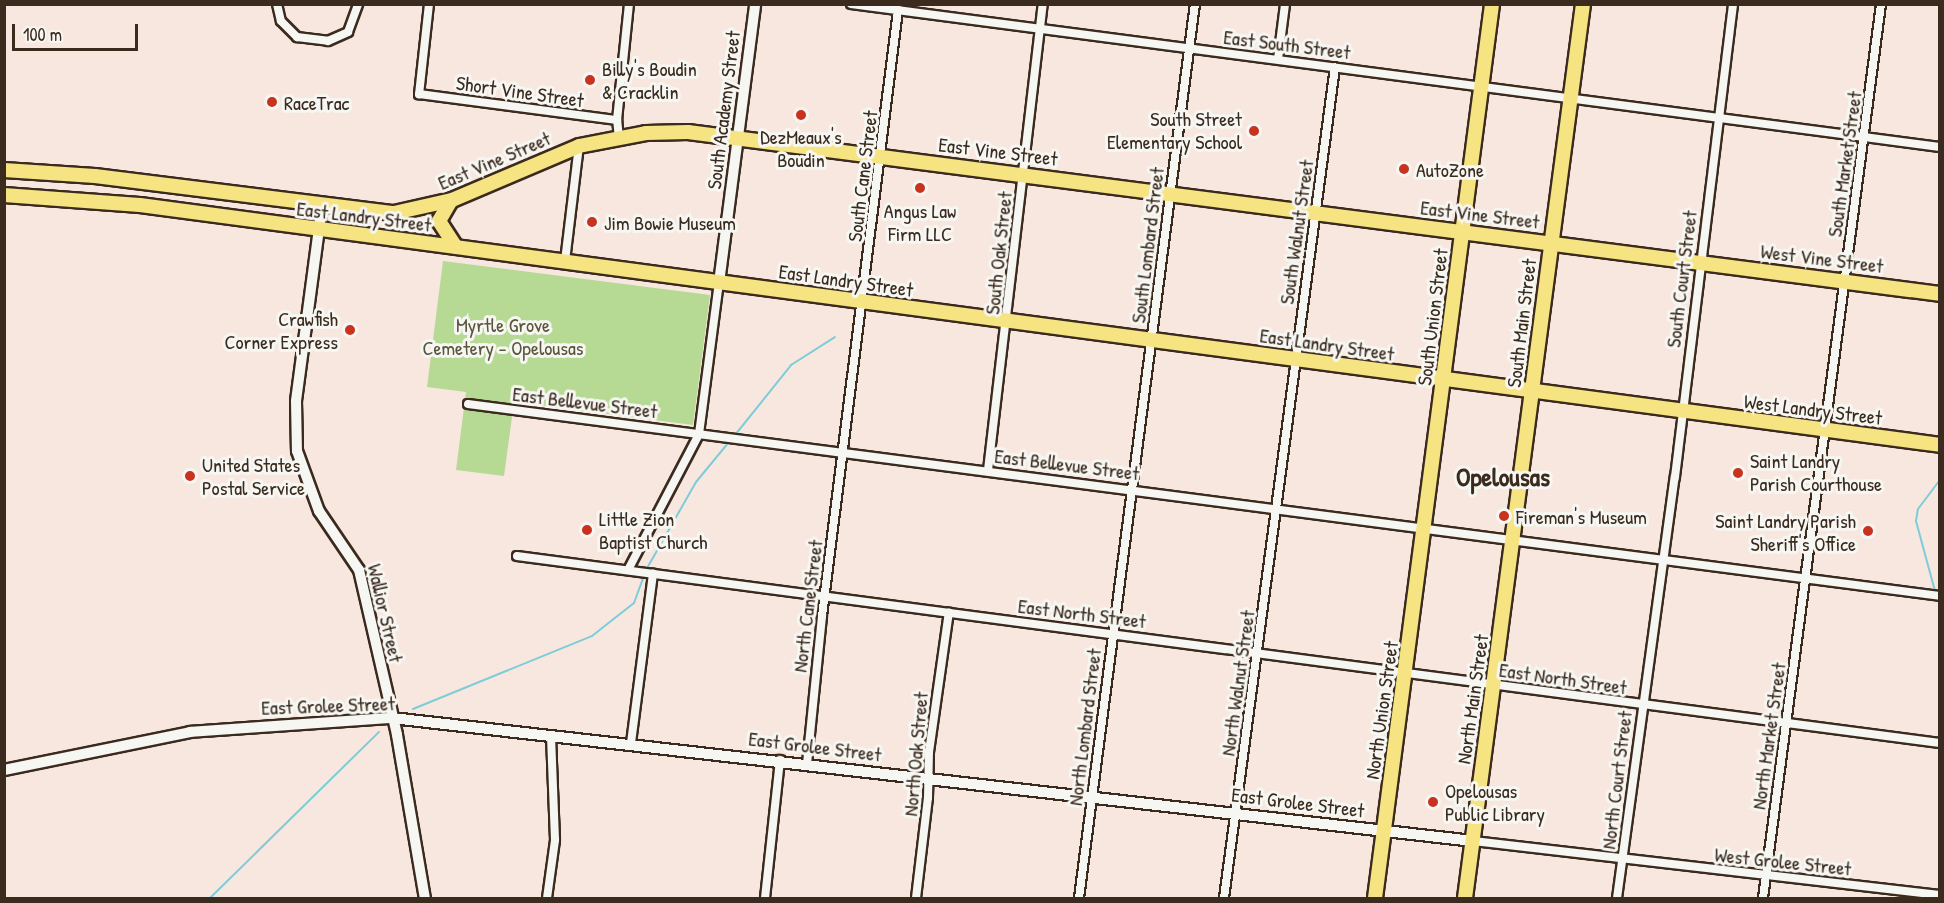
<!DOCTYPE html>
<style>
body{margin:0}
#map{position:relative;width:1944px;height:903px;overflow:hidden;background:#f8e7df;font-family:"Patrick Hand",sans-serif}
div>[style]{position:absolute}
.green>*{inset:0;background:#b6d993}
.stream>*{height:2px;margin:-1px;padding:0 1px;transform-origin:1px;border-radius:1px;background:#7dcdd9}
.roads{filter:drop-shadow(2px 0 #3b2a1e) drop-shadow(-2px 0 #3b2a1e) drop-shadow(0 2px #3b2a1e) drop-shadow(0 -2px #3b2a1e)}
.minor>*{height:8px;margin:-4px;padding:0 4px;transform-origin:4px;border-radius:4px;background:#f6f6f2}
.tertiary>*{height:10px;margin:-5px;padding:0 5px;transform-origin:5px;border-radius:5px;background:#f6f6f2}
.primary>*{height:14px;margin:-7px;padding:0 7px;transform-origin:7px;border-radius:7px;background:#f6e381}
.trunk>*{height:14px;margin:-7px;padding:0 7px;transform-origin:7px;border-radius:7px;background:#f6e381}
.dots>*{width:16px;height:16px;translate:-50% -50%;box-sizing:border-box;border:3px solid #f6f6f2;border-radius:50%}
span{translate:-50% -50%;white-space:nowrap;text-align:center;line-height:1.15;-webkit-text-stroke:6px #f6f6f2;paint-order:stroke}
.street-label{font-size:20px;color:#3b2a1e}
.poi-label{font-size:20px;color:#3b2a1e}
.left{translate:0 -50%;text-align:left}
.right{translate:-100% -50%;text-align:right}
.park-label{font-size:20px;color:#5a563b}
.district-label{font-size:26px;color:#3b2a1e;font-weight:700}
.frame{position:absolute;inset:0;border:6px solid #3b2a1e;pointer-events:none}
.scale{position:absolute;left:12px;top:24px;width:126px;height:27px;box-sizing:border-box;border:3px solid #3b2a1e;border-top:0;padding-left:8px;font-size:18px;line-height:21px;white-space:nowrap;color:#3b2a1e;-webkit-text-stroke:4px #f6f6f2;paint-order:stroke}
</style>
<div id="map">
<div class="green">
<i style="clip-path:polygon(443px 261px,710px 295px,693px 425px,514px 402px,504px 476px,456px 470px,466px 392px,427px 387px)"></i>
</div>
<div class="stream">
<i style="left:735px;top:435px;width:90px;rotate:-51.3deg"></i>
<i style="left:791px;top:365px;width:52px;rotate:-32.5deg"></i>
<i style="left:646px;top:570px;width:101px;rotate:-60.4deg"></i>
<i style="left:696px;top:482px;width:52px;rotate:-50.5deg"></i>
<i style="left:1935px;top:591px;width:73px;rotate:-105.2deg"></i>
<i style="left:1916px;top:521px;width:12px;rotate:-81deg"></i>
<i style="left:1918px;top:509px;width:36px;rotate:-53deg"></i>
<i style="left:413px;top:709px;width:193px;rotate:-22.2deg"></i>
<i style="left:592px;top:636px;width:53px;rotate:-38.2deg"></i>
<i style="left:634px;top:603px;width:30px;rotate:-70deg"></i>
<i style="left:210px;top:898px;width:237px;rotate:-44.5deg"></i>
</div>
<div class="roads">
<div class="minor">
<i style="left:277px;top:4px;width:17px;rotate:77deg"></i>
<i style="left:281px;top:21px;width:23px;rotate:45deg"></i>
<i style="left:297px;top:37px;width:31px;rotate:7deg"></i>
<i style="left:328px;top:41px;width:22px;rotate:-24deg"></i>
<i style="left:348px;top:32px;width:30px;rotate:-70deg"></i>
<i style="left:429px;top:4px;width:91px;rotate:96.3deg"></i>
<i style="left:419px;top:94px;width:200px;rotate:7.5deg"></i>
<i style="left:851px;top:4px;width:1098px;rotate:7.48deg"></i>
<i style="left:1278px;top:59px;width:55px;rotate:-82.7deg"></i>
<i style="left:619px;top:138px;width:18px;rotate:-96deg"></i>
<i style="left:617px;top:120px;width:117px;rotate:-84.1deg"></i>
<i style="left:565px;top:261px;width:116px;rotate:-83.1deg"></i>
<i style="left:468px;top:404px;width:1484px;rotate:7.43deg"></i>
<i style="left:988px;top:470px;width:469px;rotate:-83.3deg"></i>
<i style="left:517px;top:556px;width:1435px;rotate:7.49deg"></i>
<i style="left:628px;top:570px;width:153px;rotate:-62.4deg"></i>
<i style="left:699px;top:434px;width:152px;rotate:-82.5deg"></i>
<i style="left:631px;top:743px;width:171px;rotate:-82.6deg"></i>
<i style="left:807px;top:764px;width:149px;rotate:-84.2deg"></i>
<i style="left:822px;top:616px;width:611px;rotate:-82.85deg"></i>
<i style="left:1473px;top:841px;width:470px;rotate:6.6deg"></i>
<i style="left:547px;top:898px;width:59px;rotate:-82.1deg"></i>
<i style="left:555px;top:840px;width:105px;rotate:-92.2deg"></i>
<i style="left:765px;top:898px;width:139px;rotate:-83.8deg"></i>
<i style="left:916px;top:898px;width:101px;rotate:-83.2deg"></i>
<i style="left:928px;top:798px;width:46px;rotate:-88.8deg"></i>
<i style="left:929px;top:752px;width:141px;rotate:-81.9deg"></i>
<i style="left:1079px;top:898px;width:901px;rotate:-82.61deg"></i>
<i style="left:1224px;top:898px;width:838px;rotate:-82.39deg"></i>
<i style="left:1617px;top:898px;width:425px;rotate:-82.2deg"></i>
<i style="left:1675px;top:477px;width:477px;rotate:-83deg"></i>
<i style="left:1763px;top:898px;width:902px;rotate:-82.48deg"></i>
</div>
<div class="tertiary">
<i style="left:322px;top:206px;width:197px;rotate:97.6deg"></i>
<i style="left:296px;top:401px;width:50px;rotate:88.9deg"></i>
<i style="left:297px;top:451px;width:64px;rotate:69.9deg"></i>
<i style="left:319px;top:511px;width:71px;rotate:55.9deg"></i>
<i style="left:359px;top:570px;width:169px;rotate:77deg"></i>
<i style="left:397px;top:735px;width:165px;rotate:80.3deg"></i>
<i style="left:719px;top:283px;width:281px;rotate:-82.6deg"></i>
<i style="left:4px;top:770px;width:190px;rotate:-11.5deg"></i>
<i style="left:190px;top:732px;width:202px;rotate:-4deg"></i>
<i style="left:392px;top:718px;width:1088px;rotate:6.49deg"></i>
</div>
<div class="primary">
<i style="left:1375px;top:898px;width:902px;rotate:-82.54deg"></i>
<i style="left:1465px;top:898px;width:902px;rotate:-82.48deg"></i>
</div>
<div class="trunk">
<i style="left:4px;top:170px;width:91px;rotate:3.8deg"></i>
<i style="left:95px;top:176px;width:301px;rotate:7.1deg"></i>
<i style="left:394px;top:213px;width:59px;rotate:-12.6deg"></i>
<i style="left:452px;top:200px;width:138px;rotate:-23deg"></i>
<i style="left:579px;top:146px;width:68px;rotate:-11deg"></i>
<i style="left:646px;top:133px;width:42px;rotate:-1.4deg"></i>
<i style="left:688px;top:132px;width:1262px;rotate:7.37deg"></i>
<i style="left:4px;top:195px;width:136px;rotate:4.2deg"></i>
<i style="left:140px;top:205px;width:1816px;rotate:7.59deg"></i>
<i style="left:450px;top:202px;width:22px;rotate:120deg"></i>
<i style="left:439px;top:221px;width:31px;rotate:57deg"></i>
</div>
</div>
<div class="dots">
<i style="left:590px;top:80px;background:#c8321e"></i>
<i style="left:272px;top:102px;background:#c8321e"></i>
<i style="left:801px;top:115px;background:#c8321e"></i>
<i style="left:1254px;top:131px;background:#c8321e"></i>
<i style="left:1404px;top:169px;background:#c8321e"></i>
<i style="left:920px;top:188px;background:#c8321e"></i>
<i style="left:592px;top:222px;background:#c8321e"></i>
<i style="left:350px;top:330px;background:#c8321e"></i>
<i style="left:1738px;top:473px;background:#c8321e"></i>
<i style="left:190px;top:476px;background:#c8321e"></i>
<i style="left:1504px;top:516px;background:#c8321e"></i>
<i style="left:587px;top:530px;background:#c8321e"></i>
<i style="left:1868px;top:531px;background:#c8321e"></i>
<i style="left:1433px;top:802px;background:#c8321e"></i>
</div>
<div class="street-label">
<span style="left:1287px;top:44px;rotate:7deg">East South Street</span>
<span style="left:520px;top:91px;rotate:8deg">Short Vine Street</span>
<span style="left:723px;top:110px;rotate:-83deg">South Academy Street</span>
<span style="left:998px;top:151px;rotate:7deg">East Vine Street</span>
<span style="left:494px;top:160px;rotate:-23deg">East Vine Street</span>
<span style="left:1844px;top:164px;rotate:-82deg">South Market Street</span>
<span style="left:862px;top:176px;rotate:-83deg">South Cane Street</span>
<span style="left:1480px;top:214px;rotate:7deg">East Vine Street</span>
<span style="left:364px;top:216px;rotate:7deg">East Landry Street</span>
<span style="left:1296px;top:232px;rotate:-82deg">South Walnut Street</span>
<span style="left:1147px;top:245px;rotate:-83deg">South Lombard Street</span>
<span style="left:998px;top:253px;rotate:-84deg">South Oak Street</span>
<span style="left:1822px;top:258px;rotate:7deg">West Vine Street</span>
<span style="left:1681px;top:279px;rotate:-83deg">South Court Street</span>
<span style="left:846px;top:280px;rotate:8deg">East Landry Street</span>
<span style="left:1432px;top:317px;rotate:-83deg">South Union Street</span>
<span style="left:1521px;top:323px;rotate:-83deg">South Main Street</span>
<span style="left:1327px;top:344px;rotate:8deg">East Landry Street</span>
<span style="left:585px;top:402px;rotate:7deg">East Bellevue Street</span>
<span style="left:1813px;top:409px;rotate:7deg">West Landry Street</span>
<span style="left:1067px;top:464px;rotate:7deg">East Bellevue Street</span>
<span style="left:807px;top:606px;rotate:-83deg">North Cane Street</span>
<span style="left:386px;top:613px;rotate:77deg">Wallior Street</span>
<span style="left:1082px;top:613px;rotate:7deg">East North Street</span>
<span style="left:1563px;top:678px;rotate:8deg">East North Street</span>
<span style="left:1237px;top:683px;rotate:-82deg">North Walnut Street</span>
<span style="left:1472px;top:699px;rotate:-82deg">North Main Street</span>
<span style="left:328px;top:705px;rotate:-2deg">East Grolee Street</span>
<span style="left:1381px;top:710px;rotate:-82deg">North Union Street</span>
<span style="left:1084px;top:727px;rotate:-83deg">North Lombard Street</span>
<span style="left:1768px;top:736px;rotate:-82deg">North Market Street</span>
<span style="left:815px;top:746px;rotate:7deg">East Grolee Street</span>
<span style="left:915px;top:754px;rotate:-85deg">North Oak Street</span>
<span style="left:1616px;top:780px;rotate:-83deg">North Court Street</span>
<span style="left:1298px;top:802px;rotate:7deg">East Grolee Street</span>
<span style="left:1783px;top:861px;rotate:6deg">West Grolee Street</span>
</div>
<div class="poi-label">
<span class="left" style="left:602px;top:80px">Billy's Boudin<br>&amp; Cracklin</span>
<span class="left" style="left:284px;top:102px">RaceTrac</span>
<span class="right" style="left:1242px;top:130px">South Street<br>Elementary School</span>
<span style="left:801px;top:148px">DezMeaux's<br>Boudin</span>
<span class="left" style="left:1416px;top:169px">AutoZone</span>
<span style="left:920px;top:222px">Angus Law<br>Firm LLC</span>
<span class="left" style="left:604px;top:222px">Jim Bowie Museum</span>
<span class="right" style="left:338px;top:330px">Crawfish<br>Corner Express</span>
<span class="left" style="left:1750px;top:472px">Saint Landry<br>Parish Courthouse</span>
<span class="left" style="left:202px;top:476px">United States<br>Postal Service</span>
<span class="left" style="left:1516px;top:516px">Fireman's Museum</span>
<span class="left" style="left:599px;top:530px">Little Zion<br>Baptist Church</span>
<span class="right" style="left:1856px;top:532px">Saint Landry Parish<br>Sheriff's Office</span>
<span class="left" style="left:1445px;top:802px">Opelousas<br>Public Library</span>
</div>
<div class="park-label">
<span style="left:503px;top:336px">Myrtle Grove<br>Cemetery - Opelousas</span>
</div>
<div class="district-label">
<span style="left:1503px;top:477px">Opelousas</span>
</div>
<div class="frame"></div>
<div class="scale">100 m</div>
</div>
